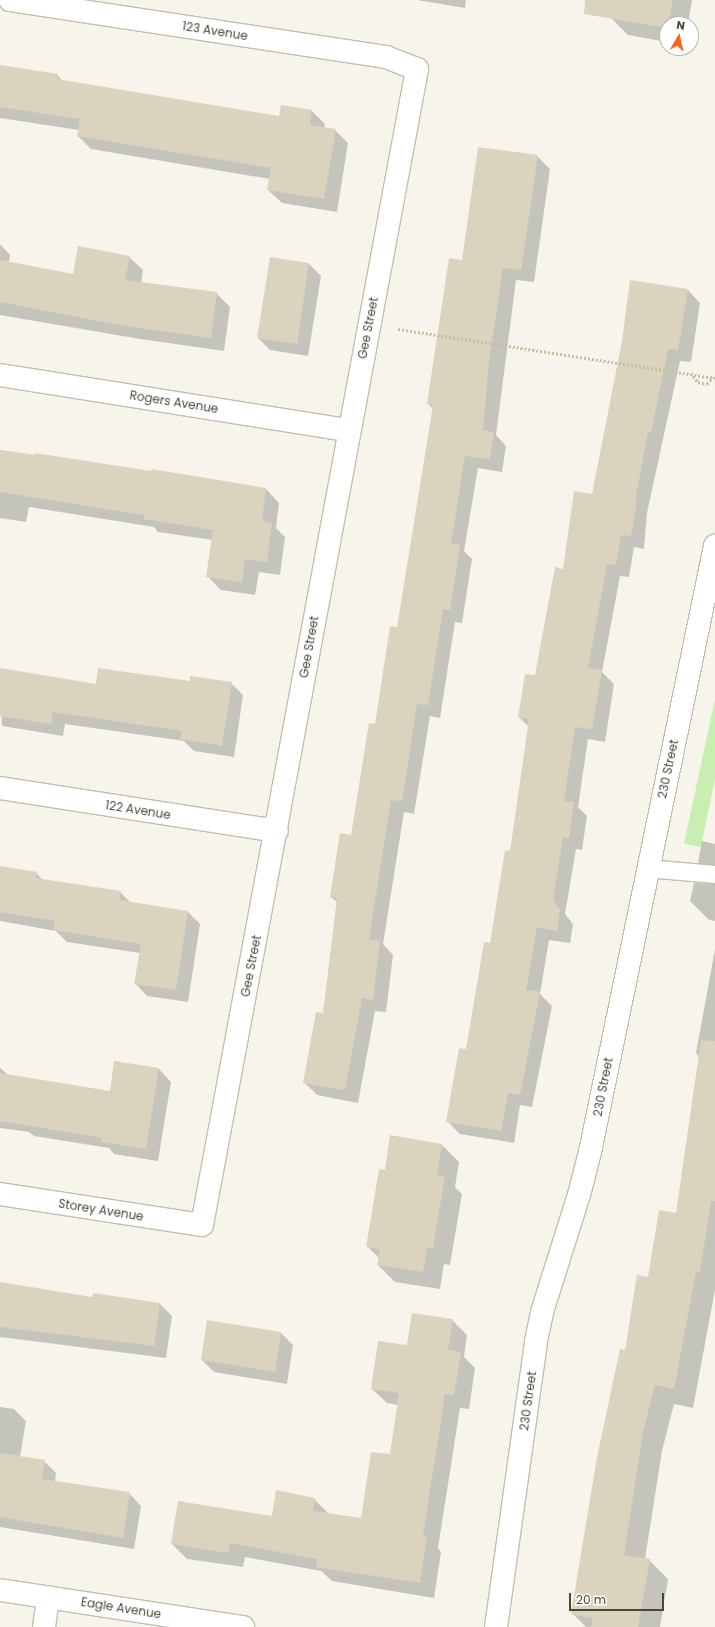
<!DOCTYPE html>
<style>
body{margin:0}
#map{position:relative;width:715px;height:1627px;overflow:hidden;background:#f7f5eb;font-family:Poppins,sans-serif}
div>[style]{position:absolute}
.green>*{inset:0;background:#c8eeb1}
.shadow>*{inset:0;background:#0003}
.building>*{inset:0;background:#dad4bf}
.path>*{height:2.5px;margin-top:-1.25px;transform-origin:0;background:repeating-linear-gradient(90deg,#c7bf9c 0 2px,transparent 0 4px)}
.roads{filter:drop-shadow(1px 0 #c3bfac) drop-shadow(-1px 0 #c3bfac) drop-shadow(0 1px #c3bfac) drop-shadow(0 -1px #c3bfac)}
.service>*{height:17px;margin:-8.5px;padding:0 8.5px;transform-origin:8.5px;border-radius:8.5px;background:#fff}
.minor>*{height:22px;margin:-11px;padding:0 11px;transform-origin:11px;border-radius:11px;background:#fff}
.tertiary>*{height:22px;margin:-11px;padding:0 11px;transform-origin:11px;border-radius:11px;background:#fff}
span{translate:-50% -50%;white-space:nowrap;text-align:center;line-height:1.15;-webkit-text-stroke:4px #fff;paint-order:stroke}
.street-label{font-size:12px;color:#4c4838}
.north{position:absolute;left:659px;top:16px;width:40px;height:40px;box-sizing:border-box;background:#fff;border:1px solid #b7b6af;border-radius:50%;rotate:9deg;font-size:11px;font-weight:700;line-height:16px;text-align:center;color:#4c4838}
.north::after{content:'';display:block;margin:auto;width:14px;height:18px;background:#ff631a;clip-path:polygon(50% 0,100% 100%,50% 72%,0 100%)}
.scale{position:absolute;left:569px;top:1593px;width:95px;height:18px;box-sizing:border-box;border:2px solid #4c4838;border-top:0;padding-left:5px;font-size:12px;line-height:14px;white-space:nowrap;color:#4c4838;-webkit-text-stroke:3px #fff;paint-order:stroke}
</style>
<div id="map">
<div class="green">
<i style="clip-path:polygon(715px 699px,715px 779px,701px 847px,684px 844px)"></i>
</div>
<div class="shadow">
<i style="clip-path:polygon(417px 0,466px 0,465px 8px)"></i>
<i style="clip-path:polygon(614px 0,692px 0,688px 24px,667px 24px,667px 42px,628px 35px,611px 18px)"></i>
<i style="clip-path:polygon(0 66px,57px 75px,63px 81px,280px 117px,312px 111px,325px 124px,324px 128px,335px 130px,348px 143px,337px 212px,282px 203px,268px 190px,270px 179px,91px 149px,78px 136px,79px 130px,0 118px)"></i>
<i style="clip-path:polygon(537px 156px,550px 169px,534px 282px,516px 280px,496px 435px,506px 446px,502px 472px,478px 468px,464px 551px,472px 559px,462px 623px,455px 622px,440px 718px,430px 716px,414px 814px,404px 812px,383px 944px,393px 955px,386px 1012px,375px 1011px,358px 1103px,317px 1095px,304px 1082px,324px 1014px,338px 903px,331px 897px,352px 836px,398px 628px,433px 409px,428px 404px,450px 259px,463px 261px)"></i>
<i style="clip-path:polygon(0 244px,10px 255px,9px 262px,73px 275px,129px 257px,143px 270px,141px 283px,216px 293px,230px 307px,224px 351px,140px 339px,0 315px)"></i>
<i style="clip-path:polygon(271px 258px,309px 264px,321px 276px,308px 356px,270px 350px,258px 338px)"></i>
<i style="clip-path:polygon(688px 290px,700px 303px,691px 362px,680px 361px,647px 513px,644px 549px,634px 547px,629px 577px,620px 576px,602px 672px,614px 684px,605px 742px,588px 739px,578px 807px,587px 816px,582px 850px,576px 849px,565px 914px,573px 924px,570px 943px,549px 940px,540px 994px,552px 1006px,532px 1107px,520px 1105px,514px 1143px,460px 1134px,448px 1122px,466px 1050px,511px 852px,529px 727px,519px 717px,536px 676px,563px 570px,593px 495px)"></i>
<i style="clip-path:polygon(0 450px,152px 472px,153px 470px,266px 489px,279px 503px,276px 528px,285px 537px,280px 575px,259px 572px,255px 595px,221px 590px,207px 576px,213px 540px,158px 532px,154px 527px,29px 507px,26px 522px,0 518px)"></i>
<i style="clip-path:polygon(0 669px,96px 685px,231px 683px,243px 695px,234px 757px,194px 751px,184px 741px,65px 724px,63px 736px,2px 726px)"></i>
<i style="clip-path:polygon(702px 841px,715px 844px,715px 879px,698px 862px)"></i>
<i style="clip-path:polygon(0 867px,36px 873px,43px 880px,120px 892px,131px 903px,188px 912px,200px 924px,188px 1002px,147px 996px,135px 983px,140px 953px,67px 942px,56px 931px,0 921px)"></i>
<i style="clip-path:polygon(694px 883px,715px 884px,715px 921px,709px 920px,690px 901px)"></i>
<i style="clip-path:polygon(715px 949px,715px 1290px,693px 1408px,674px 1404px,662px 1451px,645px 1559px,649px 1560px,668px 1579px,660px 1627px,586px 1627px,572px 1613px,626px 1351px,649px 1278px,677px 1214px,699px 1057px,696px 1053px)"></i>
<i style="clip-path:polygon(0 1068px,10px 1076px,110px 1092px,159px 1069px,171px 1082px,158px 1161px,114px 1154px,109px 1148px,34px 1136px,29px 1132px,0 1128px)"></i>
<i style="clip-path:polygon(442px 1145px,459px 1162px,455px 1187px,462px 1194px,450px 1265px,444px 1264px,440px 1289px,395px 1282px,378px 1265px,379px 1258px,367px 1246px)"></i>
<i style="clip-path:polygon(0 1284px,93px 1298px,160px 1304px,172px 1316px,166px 1358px,0 1337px)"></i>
<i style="clip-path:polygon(452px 1320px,467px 1335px,464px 1357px,475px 1368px,469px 1409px,460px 1408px,438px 1548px,441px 1552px,434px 1598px,332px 1581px,321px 1571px,245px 1557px,243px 1567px,187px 1559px,172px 1544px,273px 1517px,314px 1499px,329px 1514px,361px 1519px,390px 1456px,398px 1405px,387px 1403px,372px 1389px,408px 1346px)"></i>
<i style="clip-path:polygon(281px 1333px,293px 1345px,287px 1384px,214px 1372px,202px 1360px)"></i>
<i style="clip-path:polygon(0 1407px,14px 1409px,26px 1421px,20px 1457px,44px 1461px,56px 1473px,55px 1482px,129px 1493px,141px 1506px,134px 1549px,0 1527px)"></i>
</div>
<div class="building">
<i style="clip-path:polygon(585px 0,673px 0,667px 28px,584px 14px)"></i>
<i style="clip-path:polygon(0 65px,58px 74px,57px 79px,279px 116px,281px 105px,312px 110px,310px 125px,336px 129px,324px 199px,267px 190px,271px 168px,77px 136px,80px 119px,0 107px)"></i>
<i style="clip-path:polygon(478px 147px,538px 155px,521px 270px,503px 268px,489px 361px,483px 430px,494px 432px,490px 459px,465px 456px,451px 544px,460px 545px,450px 610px,443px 609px,428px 705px,417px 704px,402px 801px,391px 800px,369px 939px,380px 941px,373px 1000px,362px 998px,345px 1090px,303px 1083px,316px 1012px,323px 1013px,337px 898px,330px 897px,340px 833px,351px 835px,369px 723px,375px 724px,390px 626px,397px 627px,433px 405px,427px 404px,449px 258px,462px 260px)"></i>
<i style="clip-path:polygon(78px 246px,130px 256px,125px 280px,217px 292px,211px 338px,125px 326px,0 302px,0 260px,73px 274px)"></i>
<i style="clip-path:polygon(270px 257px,309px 263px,297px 344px,257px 338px)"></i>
<i style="clip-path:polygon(630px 280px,688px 289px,678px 350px,668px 349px,651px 433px,648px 432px,635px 501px,637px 501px,631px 536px,621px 535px,616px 565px,607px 564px,588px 668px,602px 670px,592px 729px,575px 727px,564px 801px,574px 802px,569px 838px,563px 837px,553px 900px,560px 910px,557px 931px,537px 927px,526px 990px,540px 992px,520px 1095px,508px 1093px,501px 1131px,446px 1122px,459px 1048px,466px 1049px,484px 942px,490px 943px,505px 850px,510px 851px,529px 719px,518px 718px,525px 674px,535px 675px,555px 567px,563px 569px,574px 491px,592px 494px,622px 341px)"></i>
<i style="clip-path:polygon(0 450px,35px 455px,35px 453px,151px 471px,152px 469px,266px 488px,262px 521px,272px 523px,267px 562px,245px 559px,242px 582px,206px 577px,213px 530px,144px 519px,144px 515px,0 492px)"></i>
<i style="clip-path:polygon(0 668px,96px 684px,98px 668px,190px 681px,190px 676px,232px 682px,222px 746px,180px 739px,182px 731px,53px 712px,51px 724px,0 716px)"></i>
<i style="clip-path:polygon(0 866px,37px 872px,36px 878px,121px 891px,119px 900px,188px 911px,176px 990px,134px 984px,141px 944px,53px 930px,55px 921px,0 912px)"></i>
<i style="clip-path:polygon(701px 1040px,715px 1041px,715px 1201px,711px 1201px,700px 1272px,696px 1272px,674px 1389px,655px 1385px,643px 1432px,624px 1555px,650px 1559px,638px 1627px,591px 1627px,593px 1618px,571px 1614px,597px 1457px,620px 1349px,625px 1350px,637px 1275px,648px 1277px,659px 1210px,676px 1213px)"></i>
<i style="clip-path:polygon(114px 1061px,159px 1068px,146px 1149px,101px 1142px,102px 1138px,0 1121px,0 1073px,110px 1091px)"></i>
<i style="clip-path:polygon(390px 1135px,442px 1144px,437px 1175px,445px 1176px,433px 1248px,427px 1247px,423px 1272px,377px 1265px,380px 1249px,366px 1247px,379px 1169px,385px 1170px)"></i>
<i style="clip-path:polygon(0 1282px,92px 1297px,93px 1293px,160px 1303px,154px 1346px,0 1327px)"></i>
<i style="clip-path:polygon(412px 1313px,453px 1319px,448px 1350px,461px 1352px,454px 1395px,445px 1394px,423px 1536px,427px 1536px,420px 1583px,316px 1567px,317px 1559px,230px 1543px,228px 1553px,171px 1544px,178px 1501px,272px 1516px,276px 1490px,315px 1498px,313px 1511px,361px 1518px,371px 1452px,390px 1454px,399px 1393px,371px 1389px,378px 1341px,407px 1345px)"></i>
<i style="clip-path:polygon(207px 1320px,281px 1332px,275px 1372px,201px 1360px)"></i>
<i style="clip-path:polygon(0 1453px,45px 1460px,42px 1479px,130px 1492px,123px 1538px,0 1517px)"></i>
</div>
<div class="path">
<i style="left:398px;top:329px;width:321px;rotate:8.8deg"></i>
<i style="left:691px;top:373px;width:11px;rotate:52deg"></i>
<i style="left:698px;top:382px;width:9px;rotate:13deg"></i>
<i style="left:707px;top:384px;width:9px;rotate:-49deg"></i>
</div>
<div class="roads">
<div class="service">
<i style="left:647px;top:868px;width:68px;rotate:5deg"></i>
</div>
<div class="minor">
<i style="left:0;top:375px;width:352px;rotate:9deg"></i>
<i style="left:0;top:788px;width:280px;rotate:8.8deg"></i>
<i style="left:0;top:1194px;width:204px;rotate:8.7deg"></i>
<i style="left:202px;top:1225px;width:1176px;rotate:-79.46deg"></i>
<i style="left:417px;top:69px;width:33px;rotate:-159deg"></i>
<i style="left:386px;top:57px;width:380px;rotate:-171.4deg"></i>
<i style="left:0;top:1590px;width:246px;rotate:8.7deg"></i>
<i style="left:44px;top:1627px;width:30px;rotate:-82deg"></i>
</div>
<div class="tertiary">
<i style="left:496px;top:1627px;width:289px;rotate:-82deg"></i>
<i style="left:536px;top:1341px;width:30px;rotate:-78deg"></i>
<i style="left:542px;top:1312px;width:123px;rotate:-72.5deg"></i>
<i style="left:579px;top:1195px;width:44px;rotate:-75.7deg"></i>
<i style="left:590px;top:1152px;width:619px;rotate:-78.35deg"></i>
</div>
</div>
<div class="street-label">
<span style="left:215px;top:31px;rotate:9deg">123 Avenue</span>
<span style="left:368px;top:328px;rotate:-79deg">Gee Street</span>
<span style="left:174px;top:402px;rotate:9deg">Rogers Avenue</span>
<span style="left:309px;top:647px;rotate:-80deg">Gee Street</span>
<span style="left:668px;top:769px;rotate:-78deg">230 Street</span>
<span style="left:138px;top:810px;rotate:9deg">122 Avenue</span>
<span style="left:251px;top:966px;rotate:-79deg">Gee Street</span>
<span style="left:603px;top:1087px;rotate:-79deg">230 Street</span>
<span style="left:101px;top:1210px;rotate:9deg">Storey Avenue</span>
<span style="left:528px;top:1401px;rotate:-82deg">230 Street</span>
<span style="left:121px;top:1608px;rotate:9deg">Eagle Avenue</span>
</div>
<div class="north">N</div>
<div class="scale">20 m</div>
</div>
